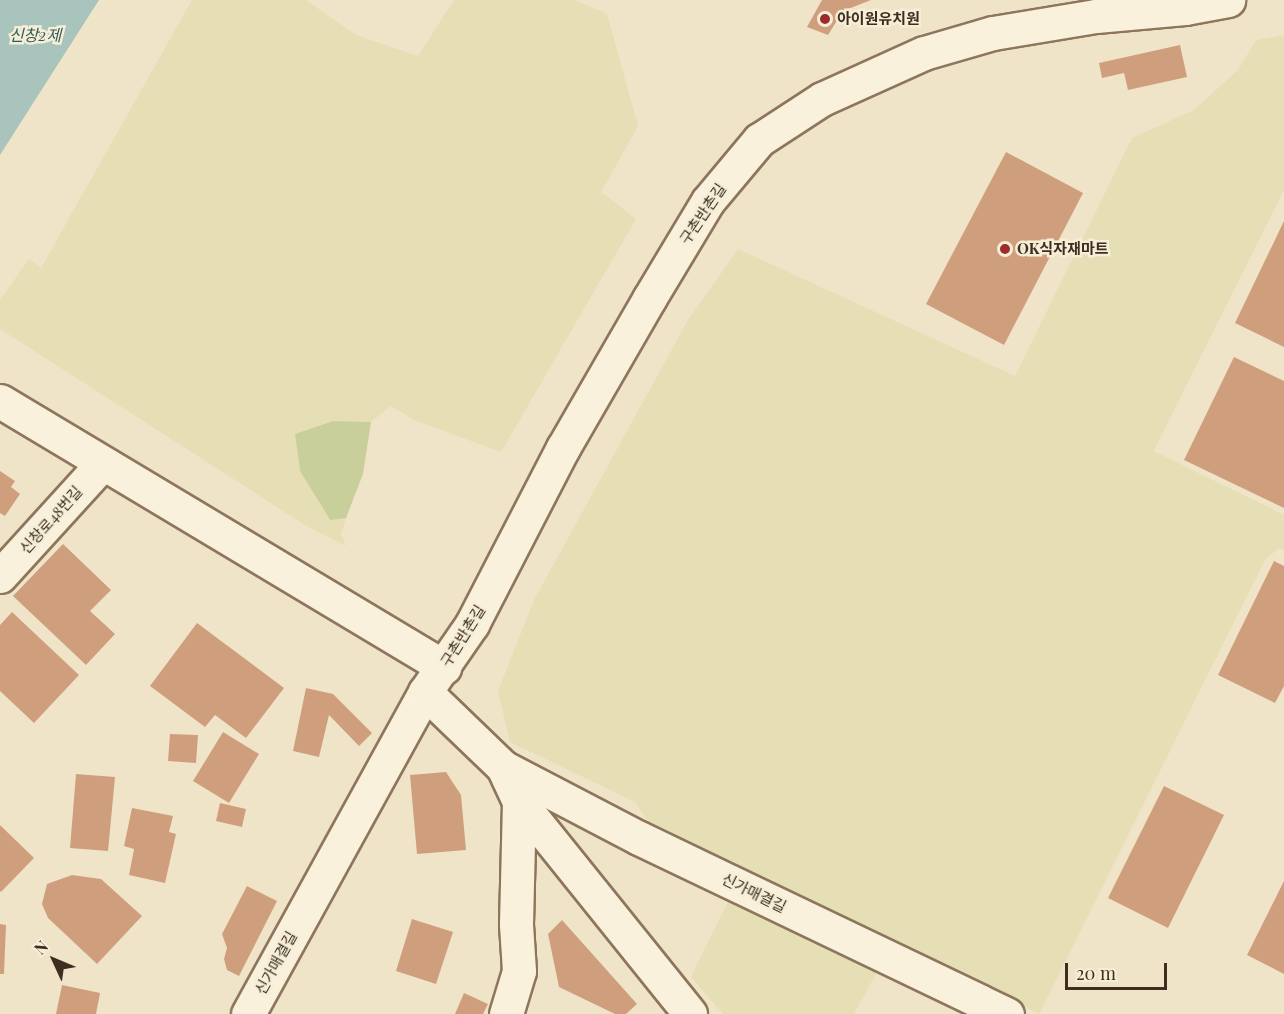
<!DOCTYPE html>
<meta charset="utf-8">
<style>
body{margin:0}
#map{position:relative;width:1284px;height:1014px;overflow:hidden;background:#f0e4c8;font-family:"Playfair Display","Noto Sans KR",serif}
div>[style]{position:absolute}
.farmland>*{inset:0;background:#e6deb5}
.green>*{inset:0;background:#c9cf9b}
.water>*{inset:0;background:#a9c4bc}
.building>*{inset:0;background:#cf9f7d}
.roads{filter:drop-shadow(2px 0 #8d765c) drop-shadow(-2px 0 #8d765c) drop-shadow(0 2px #8d765c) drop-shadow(0 -2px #8d765c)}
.minor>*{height:33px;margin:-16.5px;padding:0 16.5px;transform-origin:16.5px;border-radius:16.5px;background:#faf1dc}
.dots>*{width:16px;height:16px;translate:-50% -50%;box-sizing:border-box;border:3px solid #f7eed8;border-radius:50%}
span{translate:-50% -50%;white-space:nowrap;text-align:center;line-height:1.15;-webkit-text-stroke:5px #f7eed8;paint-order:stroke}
.poi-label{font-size:15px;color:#3d2e20;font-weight:700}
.left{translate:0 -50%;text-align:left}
.street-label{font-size:15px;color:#3d2e20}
.water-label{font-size:16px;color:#2f5d5a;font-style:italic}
.north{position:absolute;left:24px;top:930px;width:60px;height:60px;-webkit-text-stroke:4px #f7eed8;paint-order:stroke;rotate:314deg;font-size:16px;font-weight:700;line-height:24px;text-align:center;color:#3d2e20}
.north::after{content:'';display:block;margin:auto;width:21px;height:27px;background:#3d2e20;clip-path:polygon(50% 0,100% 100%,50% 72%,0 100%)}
.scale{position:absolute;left:1065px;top:963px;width:102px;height:27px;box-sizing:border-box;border:3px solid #3d2e20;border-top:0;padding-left:8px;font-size:18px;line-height:21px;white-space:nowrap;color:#3d2e20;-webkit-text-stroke:4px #f7eed8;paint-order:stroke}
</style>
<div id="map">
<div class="farmland">
<i style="clip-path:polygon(192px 0,306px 0,356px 35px,418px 56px,454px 0,575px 0,607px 14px,638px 126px,601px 192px,636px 219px,501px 452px,414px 420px,391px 406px,371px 422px,333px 421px,295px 434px,300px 471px,329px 519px,346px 518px,341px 534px,346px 546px,308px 527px,0 329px,0 300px,29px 259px,41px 268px)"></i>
<i style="clip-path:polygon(1284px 35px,1284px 190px,1154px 451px,1284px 515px,1284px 550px,1279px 548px,1265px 560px,1039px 1014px,647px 820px,635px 802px,510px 742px,498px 691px,534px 600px,688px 320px,738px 249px,1015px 376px,1132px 138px,1194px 110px,1238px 70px,1256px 40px)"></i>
<i style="clip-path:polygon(728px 902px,877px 972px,854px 1014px,723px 1014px,691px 977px)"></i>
</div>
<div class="green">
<i style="clip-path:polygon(333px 421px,371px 422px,363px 474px,346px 518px,330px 520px,300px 471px,295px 434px)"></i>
</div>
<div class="water">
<i style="clip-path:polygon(0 0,99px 0,0 155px)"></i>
</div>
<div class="building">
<i style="clip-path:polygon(822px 0,871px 0,843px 11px,828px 35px,807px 27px)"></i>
<i style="clip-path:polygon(1180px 45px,1187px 77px,1128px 90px,1124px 73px,1102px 78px,1099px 63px)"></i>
<i style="clip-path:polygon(1006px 152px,1083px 193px,1004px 345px,926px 304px)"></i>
<i style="clip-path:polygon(1284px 221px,1284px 347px,1235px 323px)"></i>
<i style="clip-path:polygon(1234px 357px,1284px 381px,1284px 508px,1184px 460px)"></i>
<i style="clip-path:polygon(0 471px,15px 481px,11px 487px,20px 494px,5px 516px,0 513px)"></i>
<i style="clip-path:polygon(63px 544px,111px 590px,90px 611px,115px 634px,86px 665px,13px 596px)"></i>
<i style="clip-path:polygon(1274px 561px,1284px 566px,1284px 686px,1275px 703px,1218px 675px)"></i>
<i style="clip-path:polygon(12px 612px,79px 675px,34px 723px,0 691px,0 625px)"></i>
<i style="clip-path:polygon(197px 623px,284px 688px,246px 738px,215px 715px,205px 727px,150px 686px)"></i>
<i style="clip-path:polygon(306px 688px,333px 694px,372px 733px,359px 746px,329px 715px,319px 757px,293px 751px)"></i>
<i style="clip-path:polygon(223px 732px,259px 754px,229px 803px,193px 781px)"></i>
<i style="clip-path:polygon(170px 734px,198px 735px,196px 763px,168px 761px)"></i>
<i style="clip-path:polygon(446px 772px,461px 795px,466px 850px,417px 854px,410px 775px)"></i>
<i style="clip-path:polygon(76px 774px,115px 777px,108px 851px,70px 848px)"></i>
<i style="clip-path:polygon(1164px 786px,1224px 815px,1168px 928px,1108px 898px)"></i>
<i style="clip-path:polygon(220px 803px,246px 809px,242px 827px,216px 821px)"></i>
<i style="clip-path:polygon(132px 808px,173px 816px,169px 832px,176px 834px,165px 883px,129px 875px,134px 849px,124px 846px)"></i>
<i style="clip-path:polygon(0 825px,34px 858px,1px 892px,0 891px)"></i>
<i style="clip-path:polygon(72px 875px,101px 879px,142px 916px,97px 964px,48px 918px,42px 904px,47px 884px)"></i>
<i style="clip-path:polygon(1284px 881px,1284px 974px,1247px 955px)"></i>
<i style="clip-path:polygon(247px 886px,277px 901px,239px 976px,227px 970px,224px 959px,227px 948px,222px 934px)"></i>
<i style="clip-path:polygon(412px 919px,453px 932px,436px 984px,396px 971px)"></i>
<i style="clip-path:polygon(562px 920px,637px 1004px,626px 1014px,615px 1014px,559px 987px,548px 934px)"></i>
<i style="clip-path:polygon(0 924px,6px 925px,4px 974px,0 974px)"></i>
<i style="clip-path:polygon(62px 985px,100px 993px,96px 1014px,56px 1014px)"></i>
<i style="clip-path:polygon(464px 993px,488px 1004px,483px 1014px,455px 1014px)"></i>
</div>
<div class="roads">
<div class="minor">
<i style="left:0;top:401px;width:518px;rotate:30.93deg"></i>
<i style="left:0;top:576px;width:151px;rotate:-47.7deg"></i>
<i style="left:425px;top:692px;width:108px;rotate:43.9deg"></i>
<i style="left:503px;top:767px;width:38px;rotate:65deg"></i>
<i style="left:519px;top:801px;width:273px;rotate:51.2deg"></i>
<i style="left:503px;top:767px;width:153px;rotate:27.6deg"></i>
<i style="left:639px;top:838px;width:408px;rotate:25.6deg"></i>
<i style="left:248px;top:1014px;width:367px;rotate:-61.2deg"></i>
<i style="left:425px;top:692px;width:83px;rotate:-55.3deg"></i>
<i style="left:472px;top:624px;width:198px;rotate:-62.7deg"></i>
<i style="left:563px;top:448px;width:172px;rotate:-60deg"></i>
<i style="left:649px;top:299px;width:114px;rotate:-59deg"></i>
<i style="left:708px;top:201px;width:80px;rotate:-50.1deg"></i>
<i style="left:759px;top:140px;width:75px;rotate:-33.1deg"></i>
<i style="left:822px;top:99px;width:112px;rotate:-24.3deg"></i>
<i style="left:924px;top:53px;width:72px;rotate:-16.2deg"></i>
<i style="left:993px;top:33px;width:104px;rotate:-9.4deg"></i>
<i style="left:1096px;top:16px;width:89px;rotate:-5.1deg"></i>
<i style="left:1185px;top:8px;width:44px;rotate:-10.5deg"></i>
<i style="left:506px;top:1014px;width:45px;rotate:-73.2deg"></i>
<i style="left:519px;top:971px;width:47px;rotate:-93.7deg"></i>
<i style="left:516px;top:924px;width:123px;rotate:-88.6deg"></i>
</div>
</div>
<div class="dots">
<i style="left:825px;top:19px;background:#9e2a2b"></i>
<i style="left:1005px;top:249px;background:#9e2a2b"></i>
</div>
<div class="poi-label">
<span class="left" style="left:837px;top:19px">아이원유치원</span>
<span class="left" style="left:1017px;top:249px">OK식자재마트</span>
</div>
<div class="street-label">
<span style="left:703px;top:214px;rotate:-56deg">구촌반촌길</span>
<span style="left:51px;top:520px;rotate:-48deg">신창로48번길</span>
<span style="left:463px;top:636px;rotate:-58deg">구촌반촌길</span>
<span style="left:754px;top:893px;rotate:26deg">신가매결길</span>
<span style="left:276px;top:963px;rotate:-61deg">신가매결길</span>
</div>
<div class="water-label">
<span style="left:35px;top:35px">신창2제</span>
</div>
<div class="north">N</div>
<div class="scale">20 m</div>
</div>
